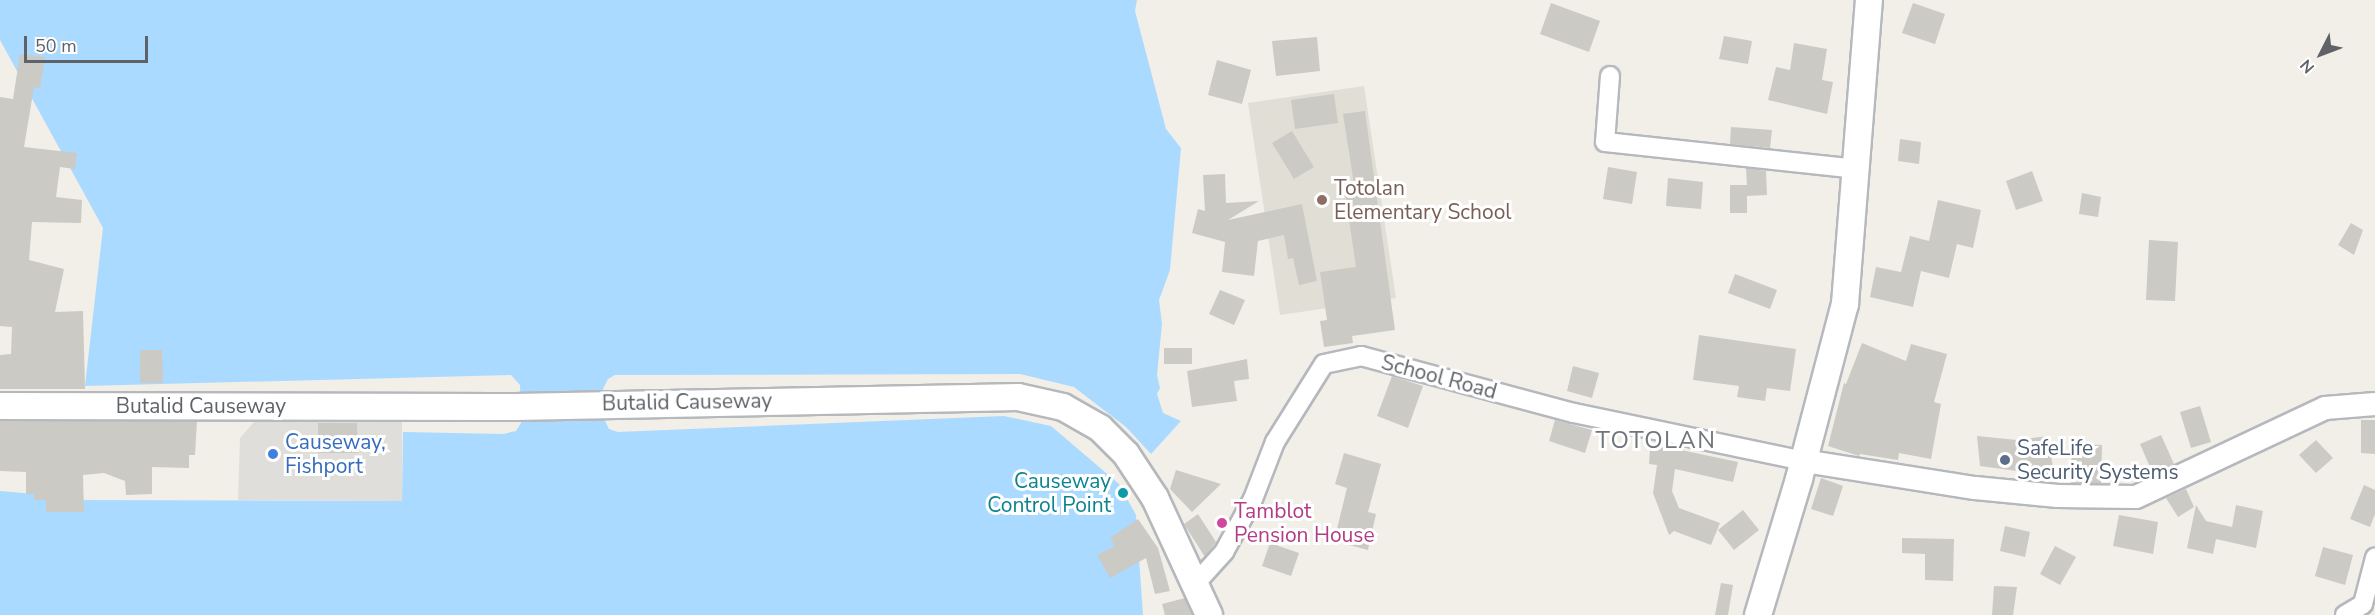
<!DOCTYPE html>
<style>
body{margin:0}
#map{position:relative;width:2375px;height:615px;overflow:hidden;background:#f1efe8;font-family:"Nunito Sans",sans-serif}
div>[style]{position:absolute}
.industrial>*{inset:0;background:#e0deda}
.education>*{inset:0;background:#e1ded6}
.water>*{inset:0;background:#aadaff}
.building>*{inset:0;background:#cccac5}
.roads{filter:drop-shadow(2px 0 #b5b8bc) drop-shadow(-2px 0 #b5b8bc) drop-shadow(0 2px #b5b8bc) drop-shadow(0 -2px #b5b8bc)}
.minor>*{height:18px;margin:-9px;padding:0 9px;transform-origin:9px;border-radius:9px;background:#fff}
.tertiary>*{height:22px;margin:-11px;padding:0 11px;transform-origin:11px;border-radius:11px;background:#fff}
.secondary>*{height:26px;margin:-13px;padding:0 13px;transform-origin:13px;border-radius:13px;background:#fff}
.dots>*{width:16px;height:16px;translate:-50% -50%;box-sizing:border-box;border:3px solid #fff;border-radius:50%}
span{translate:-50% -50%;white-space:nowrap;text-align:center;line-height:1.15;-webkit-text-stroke:6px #fff;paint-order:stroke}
.education-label{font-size:21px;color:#785e54}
.left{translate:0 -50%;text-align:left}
.street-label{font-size:21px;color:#5f6368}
.shop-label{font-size:21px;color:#366cbe}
.service-label{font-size:21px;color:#4e5e75}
.culture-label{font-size:21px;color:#0d838f}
.right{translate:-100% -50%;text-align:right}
.hotel-label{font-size:21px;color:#b23c85}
.quarter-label{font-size:24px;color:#70757a;letter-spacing:1.5px}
.north{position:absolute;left:2291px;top:24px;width:60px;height:60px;-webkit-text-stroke:4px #fff;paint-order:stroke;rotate:228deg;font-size:16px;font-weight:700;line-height:24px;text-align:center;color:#5f6368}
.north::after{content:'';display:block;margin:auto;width:21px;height:27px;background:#5f6368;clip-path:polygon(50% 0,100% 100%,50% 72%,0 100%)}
.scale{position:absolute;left:24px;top:36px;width:124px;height:27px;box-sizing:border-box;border:3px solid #5f6368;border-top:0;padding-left:8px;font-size:18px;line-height:21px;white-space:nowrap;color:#5f6368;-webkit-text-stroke:4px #fff;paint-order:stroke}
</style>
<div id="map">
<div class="industrial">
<i style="clip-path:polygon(402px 415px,402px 501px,238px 500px,240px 438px,259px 416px)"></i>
</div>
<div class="education">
<i style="clip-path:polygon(1364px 86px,1396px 298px,1280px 315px,1248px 103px)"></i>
</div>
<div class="water">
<i style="clip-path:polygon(0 0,1137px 0,1135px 11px,1166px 129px,1181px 148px,1170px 270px,1159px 300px,1162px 324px,1157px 375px,1160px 388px,1157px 394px,1163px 413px,1181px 421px,1151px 454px,1126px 427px,1074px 387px,1020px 374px,615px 375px,608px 379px,603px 389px,604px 419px,609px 429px,618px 432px,1004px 416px,1051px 426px,1119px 484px,1136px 515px,1143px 615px,0 615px,0 491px,34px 494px,63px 500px,402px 501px,403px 432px,503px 434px,516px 431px,521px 423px,520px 385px,511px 375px,85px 386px,103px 228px,0 40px)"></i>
</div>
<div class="building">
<i style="clip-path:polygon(1551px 3px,1600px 21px,1589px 52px,1540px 34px)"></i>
<i style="clip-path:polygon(1913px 3px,1945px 14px,1935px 44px,1902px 33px)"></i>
<i style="clip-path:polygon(1724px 36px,1752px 41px,1748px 64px,1719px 59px)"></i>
<i style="clip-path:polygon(1317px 37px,1320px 71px,1276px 76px,1272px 41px)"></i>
<i style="clip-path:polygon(1794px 43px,1827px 49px,1822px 80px,1833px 82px,1827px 114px,1768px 100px,1776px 67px,1790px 70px)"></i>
<i style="clip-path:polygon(20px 54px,45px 57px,40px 88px,34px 87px,24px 147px,77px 153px,75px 169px,60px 167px,56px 197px,82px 200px,81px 223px,32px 222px,29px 260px,64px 269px,55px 312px,83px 311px,85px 389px,0 389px,0 355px,11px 354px,12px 327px,0 326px,0 97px,13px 99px)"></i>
<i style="clip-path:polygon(1217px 60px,1251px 70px,1242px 104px,1208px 95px)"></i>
<i style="clip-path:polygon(1334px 94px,1338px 123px,1295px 129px,1291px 100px)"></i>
<i style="clip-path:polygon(1365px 111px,1395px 330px,1352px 336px,1353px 343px,1324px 347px,1320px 321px,1327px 320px,1320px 272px,1356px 267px,1344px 186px,1354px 184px,1343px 114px)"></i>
<i style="clip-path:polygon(1731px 127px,1772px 130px,1770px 148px,1730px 144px)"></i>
<i style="clip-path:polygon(1292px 131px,1314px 167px,1294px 179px,1272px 143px)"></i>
<i style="clip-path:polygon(1900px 139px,1921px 142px,1919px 164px,1898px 161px)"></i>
<i style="clip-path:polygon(1608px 167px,1637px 172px,1632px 204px,1603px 199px)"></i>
<i style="clip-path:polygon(1746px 168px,1766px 171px,1767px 195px,1747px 196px,1747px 213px,1730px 213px,1730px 185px,1747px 185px)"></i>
<i style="clip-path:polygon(2032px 171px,2043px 201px,2016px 210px,2006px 181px)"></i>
<i style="clip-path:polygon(1225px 174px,1226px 203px,1259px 201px,1228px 220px,1302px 204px,1317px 281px,1299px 285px,1293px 258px,1288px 259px,1284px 235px,1258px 241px,1254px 276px,1222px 272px,1225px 242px,1192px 233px,1198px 209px,1205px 211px,1203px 175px)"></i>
<i style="clip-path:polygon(1668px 178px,1703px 182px,1701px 209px,1666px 206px)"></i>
<i style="clip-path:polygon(2082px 193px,2101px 197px,2098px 217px,2079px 214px)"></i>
<i style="clip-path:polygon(1938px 200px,1981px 210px,1973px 248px,1957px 244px,1949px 278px,1921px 271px,1913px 307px,1870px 297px,1876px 267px,1901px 272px,1910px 236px,1929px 241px)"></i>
<i style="clip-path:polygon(2351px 223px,2363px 230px,2354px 255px,2338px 245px)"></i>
<i style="clip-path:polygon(2149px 240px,2178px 242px,2175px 301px,2146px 300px)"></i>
<i style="clip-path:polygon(1735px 274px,1777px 290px,1770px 309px,1728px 293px)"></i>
<i style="clip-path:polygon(1220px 290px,1245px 300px,1234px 325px,1209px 314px)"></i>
<i style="clip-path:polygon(1699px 335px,1796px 349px,1790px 391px,1767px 388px,1765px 401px,1737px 397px,1739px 386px,1693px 380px)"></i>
<i style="clip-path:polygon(1862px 343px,1906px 361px,1911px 344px,1947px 354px,1934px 402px,1941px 404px,1931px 459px,1899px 453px,1898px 460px,1860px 454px,1859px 456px,1828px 446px,1844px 383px,1846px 384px)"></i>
<i style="clip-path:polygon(1164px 348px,1192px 348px,1192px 364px,1164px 364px)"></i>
<i style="clip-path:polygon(140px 350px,162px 350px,163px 383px,140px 383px)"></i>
<i style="clip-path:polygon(1247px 359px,1249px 379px,1234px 381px,1237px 401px,1192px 407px,1187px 371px)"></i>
<i style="clip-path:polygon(1573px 366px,1599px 373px,1592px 398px,1567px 391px)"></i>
<i style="clip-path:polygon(1392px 376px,1423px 386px,1408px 428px,1377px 416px)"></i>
<i style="clip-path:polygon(2200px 406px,2211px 442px,2191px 448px,2180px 412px)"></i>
<i style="clip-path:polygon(1555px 420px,1592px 430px,1585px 453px,1549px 441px)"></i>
<i style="clip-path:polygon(2361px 420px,2375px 420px,2375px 454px,2361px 453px)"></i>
<i style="clip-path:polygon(0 421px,197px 421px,195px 455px,189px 455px,189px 468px,152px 467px,152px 494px,126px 495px,125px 481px,104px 473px,83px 475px,84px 512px,46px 512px,46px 500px,34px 500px,34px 494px,26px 494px,26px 472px,0 471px)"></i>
<i style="clip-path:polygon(318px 423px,357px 423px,358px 453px,318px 453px)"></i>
<i style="clip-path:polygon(2161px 435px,2174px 464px,2153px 474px,2140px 444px)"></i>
<i style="clip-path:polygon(1977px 436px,2017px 440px,2048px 436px,2054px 474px,2033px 477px,2032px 473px,1980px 466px)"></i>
<i style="clip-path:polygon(2316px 440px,2333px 458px,2316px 473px,2299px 455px)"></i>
<i style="clip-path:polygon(1668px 444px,1681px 447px,1681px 450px,1738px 462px,1733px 482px,1675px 469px,1672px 491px,1679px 508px,1720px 523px,1711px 545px,1674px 531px,1669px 535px,1653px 493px,1657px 465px,1649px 464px,1650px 450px,1657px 451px)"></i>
<i style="clip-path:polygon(2072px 444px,2102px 445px,2101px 483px,2071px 483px)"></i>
<i style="clip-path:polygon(1344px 453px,1381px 464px,1368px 512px,1376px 514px,1368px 550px,1334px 541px,1347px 488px,1335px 484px)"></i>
<i style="clip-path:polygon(1176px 470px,1221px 484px,1192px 512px,1170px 489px)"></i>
<i style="clip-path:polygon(1821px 478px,1843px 486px,1833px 516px,1811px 509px)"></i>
<i style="clip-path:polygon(2364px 485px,2375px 490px,2375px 514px,2370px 527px,2350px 519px)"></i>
<i style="clip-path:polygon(2186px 489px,2194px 507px,2178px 517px,2166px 498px)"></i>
<i style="clip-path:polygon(2196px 505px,2206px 521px,2232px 527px,2236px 505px,2263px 511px,2256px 548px,2216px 539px,2213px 554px,2187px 548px)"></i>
<i style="clip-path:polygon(1743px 510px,1759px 530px,1734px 550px,1718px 530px)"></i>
<i style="clip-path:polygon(1198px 514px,1216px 542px,1205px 557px,1184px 524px)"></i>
<i style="clip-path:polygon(2119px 515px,2158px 522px,2153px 554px,2113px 546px)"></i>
<i style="clip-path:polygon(1138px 519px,1158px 548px,1170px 591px,1155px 594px,1146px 558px,1110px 578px,1097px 555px,1115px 546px,1110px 538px)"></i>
<i style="clip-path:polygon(2005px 526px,2030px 532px,2025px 557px,2000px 551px)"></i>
<i style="clip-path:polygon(1902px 538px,1954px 539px,1953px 581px,1925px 580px,1925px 554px,1902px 553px)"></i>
<i style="clip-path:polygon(1270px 543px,1299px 553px,1291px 576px,1262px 566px)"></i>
<i style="clip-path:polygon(2055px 546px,2076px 557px,2060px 585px,2040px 574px)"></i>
<i style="clip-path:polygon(2323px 547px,2353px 555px,2345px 585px,2315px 576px)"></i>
<i style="clip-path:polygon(1721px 583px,1733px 585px,1728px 615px,1715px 615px)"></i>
<i style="clip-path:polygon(1994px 586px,2017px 587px,2013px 615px,1992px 615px)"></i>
<i style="clip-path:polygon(1185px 598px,1192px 615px,1165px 615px,1162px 604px)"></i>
</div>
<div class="roads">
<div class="minor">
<i style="left:1610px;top:76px;width:66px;rotate:94.3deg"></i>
<i style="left:1605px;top:142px;width:252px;rotate:6.1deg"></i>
<i style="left:1196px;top:583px;width:42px;rotate:-47.9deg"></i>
<i style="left:1224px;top:552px;width:60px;rotate:-61.3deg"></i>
<i style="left:1253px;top:499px;width:61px;rotate:-68.9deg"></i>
<i style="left:1275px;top:442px;width:92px;rotate:-57.9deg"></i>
<i style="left:1324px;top:364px;width:38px;rotate:-12deg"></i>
<i style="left:1361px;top:356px;width:220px;rotate:15deg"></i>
<i style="left:1574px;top:413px;width:235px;rotate:11.8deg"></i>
<i style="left:2345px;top:615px;width:21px;rotate:-31deg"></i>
<i style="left:2363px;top:604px;width:48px;rotate:-75.4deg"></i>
</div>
<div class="tertiary">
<i style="left:1804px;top:461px;width:173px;rotate:9deg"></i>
<i style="left:1975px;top:488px;width:83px;rotate:5.5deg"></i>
<i style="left:2058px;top:496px;width:78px;rotate:0.7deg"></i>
<i style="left:2136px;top:497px;width:209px;rotate:-25.2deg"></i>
<i style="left:2325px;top:408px;width:50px;rotate:-4.6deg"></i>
</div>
<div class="secondary">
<i style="left:0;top:406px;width:515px;rotate:0.11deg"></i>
<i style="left:515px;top:407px;width:503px;rotate:-1.14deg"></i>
<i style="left:1018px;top:397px;width:46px;rotate:12.5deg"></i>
<i style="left:1063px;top:407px;width:43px;rotate:29.6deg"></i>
<i style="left:1100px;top:428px;width:37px;rotate:45deg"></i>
<i style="left:1126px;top:454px;width:53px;rotate:56.6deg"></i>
<i style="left:1155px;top:498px;width:129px;rotate:65.2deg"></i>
<i style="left:1758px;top:615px;width:142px;rotate:-73.2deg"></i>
<i style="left:1799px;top:479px;width:181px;rotate:-75.3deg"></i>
<i style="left:1845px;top:304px;width:305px;rotate:-85.5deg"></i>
</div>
</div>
<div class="dots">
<i style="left:1322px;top:200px;background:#8d6e63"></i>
<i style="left:273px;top:454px;background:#3f7fe0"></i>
<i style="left:2005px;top:460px;background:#5c6f8a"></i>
<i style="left:1123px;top:493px;background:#0f9aa8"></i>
<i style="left:1222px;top:523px;background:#d1479c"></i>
</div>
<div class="education-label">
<span class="left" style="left:1334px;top:200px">Totolan<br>Elementary School</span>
</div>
<div class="street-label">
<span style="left:1439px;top:377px;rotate:15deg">School Road</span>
<span style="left:687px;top:402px;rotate:-1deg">Butalid Causeway</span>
<span style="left:201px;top:406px">Butalid Causeway</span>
</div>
<div class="shop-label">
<span class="left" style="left:285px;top:454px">Causeway,<br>Fishport</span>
</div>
<div class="service-label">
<span class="left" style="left:2017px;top:460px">SafeLife<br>Security Systems</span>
</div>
<div class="culture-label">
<span class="right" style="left:1111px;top:493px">Causeway<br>Control Point</span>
</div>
<div class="hotel-label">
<span class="left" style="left:1234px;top:523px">Tamblot<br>Pension House</span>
</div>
<div class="quarter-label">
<span style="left:1656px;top:441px">TOTOLAN</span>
</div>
<div class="north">N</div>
<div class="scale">50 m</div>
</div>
